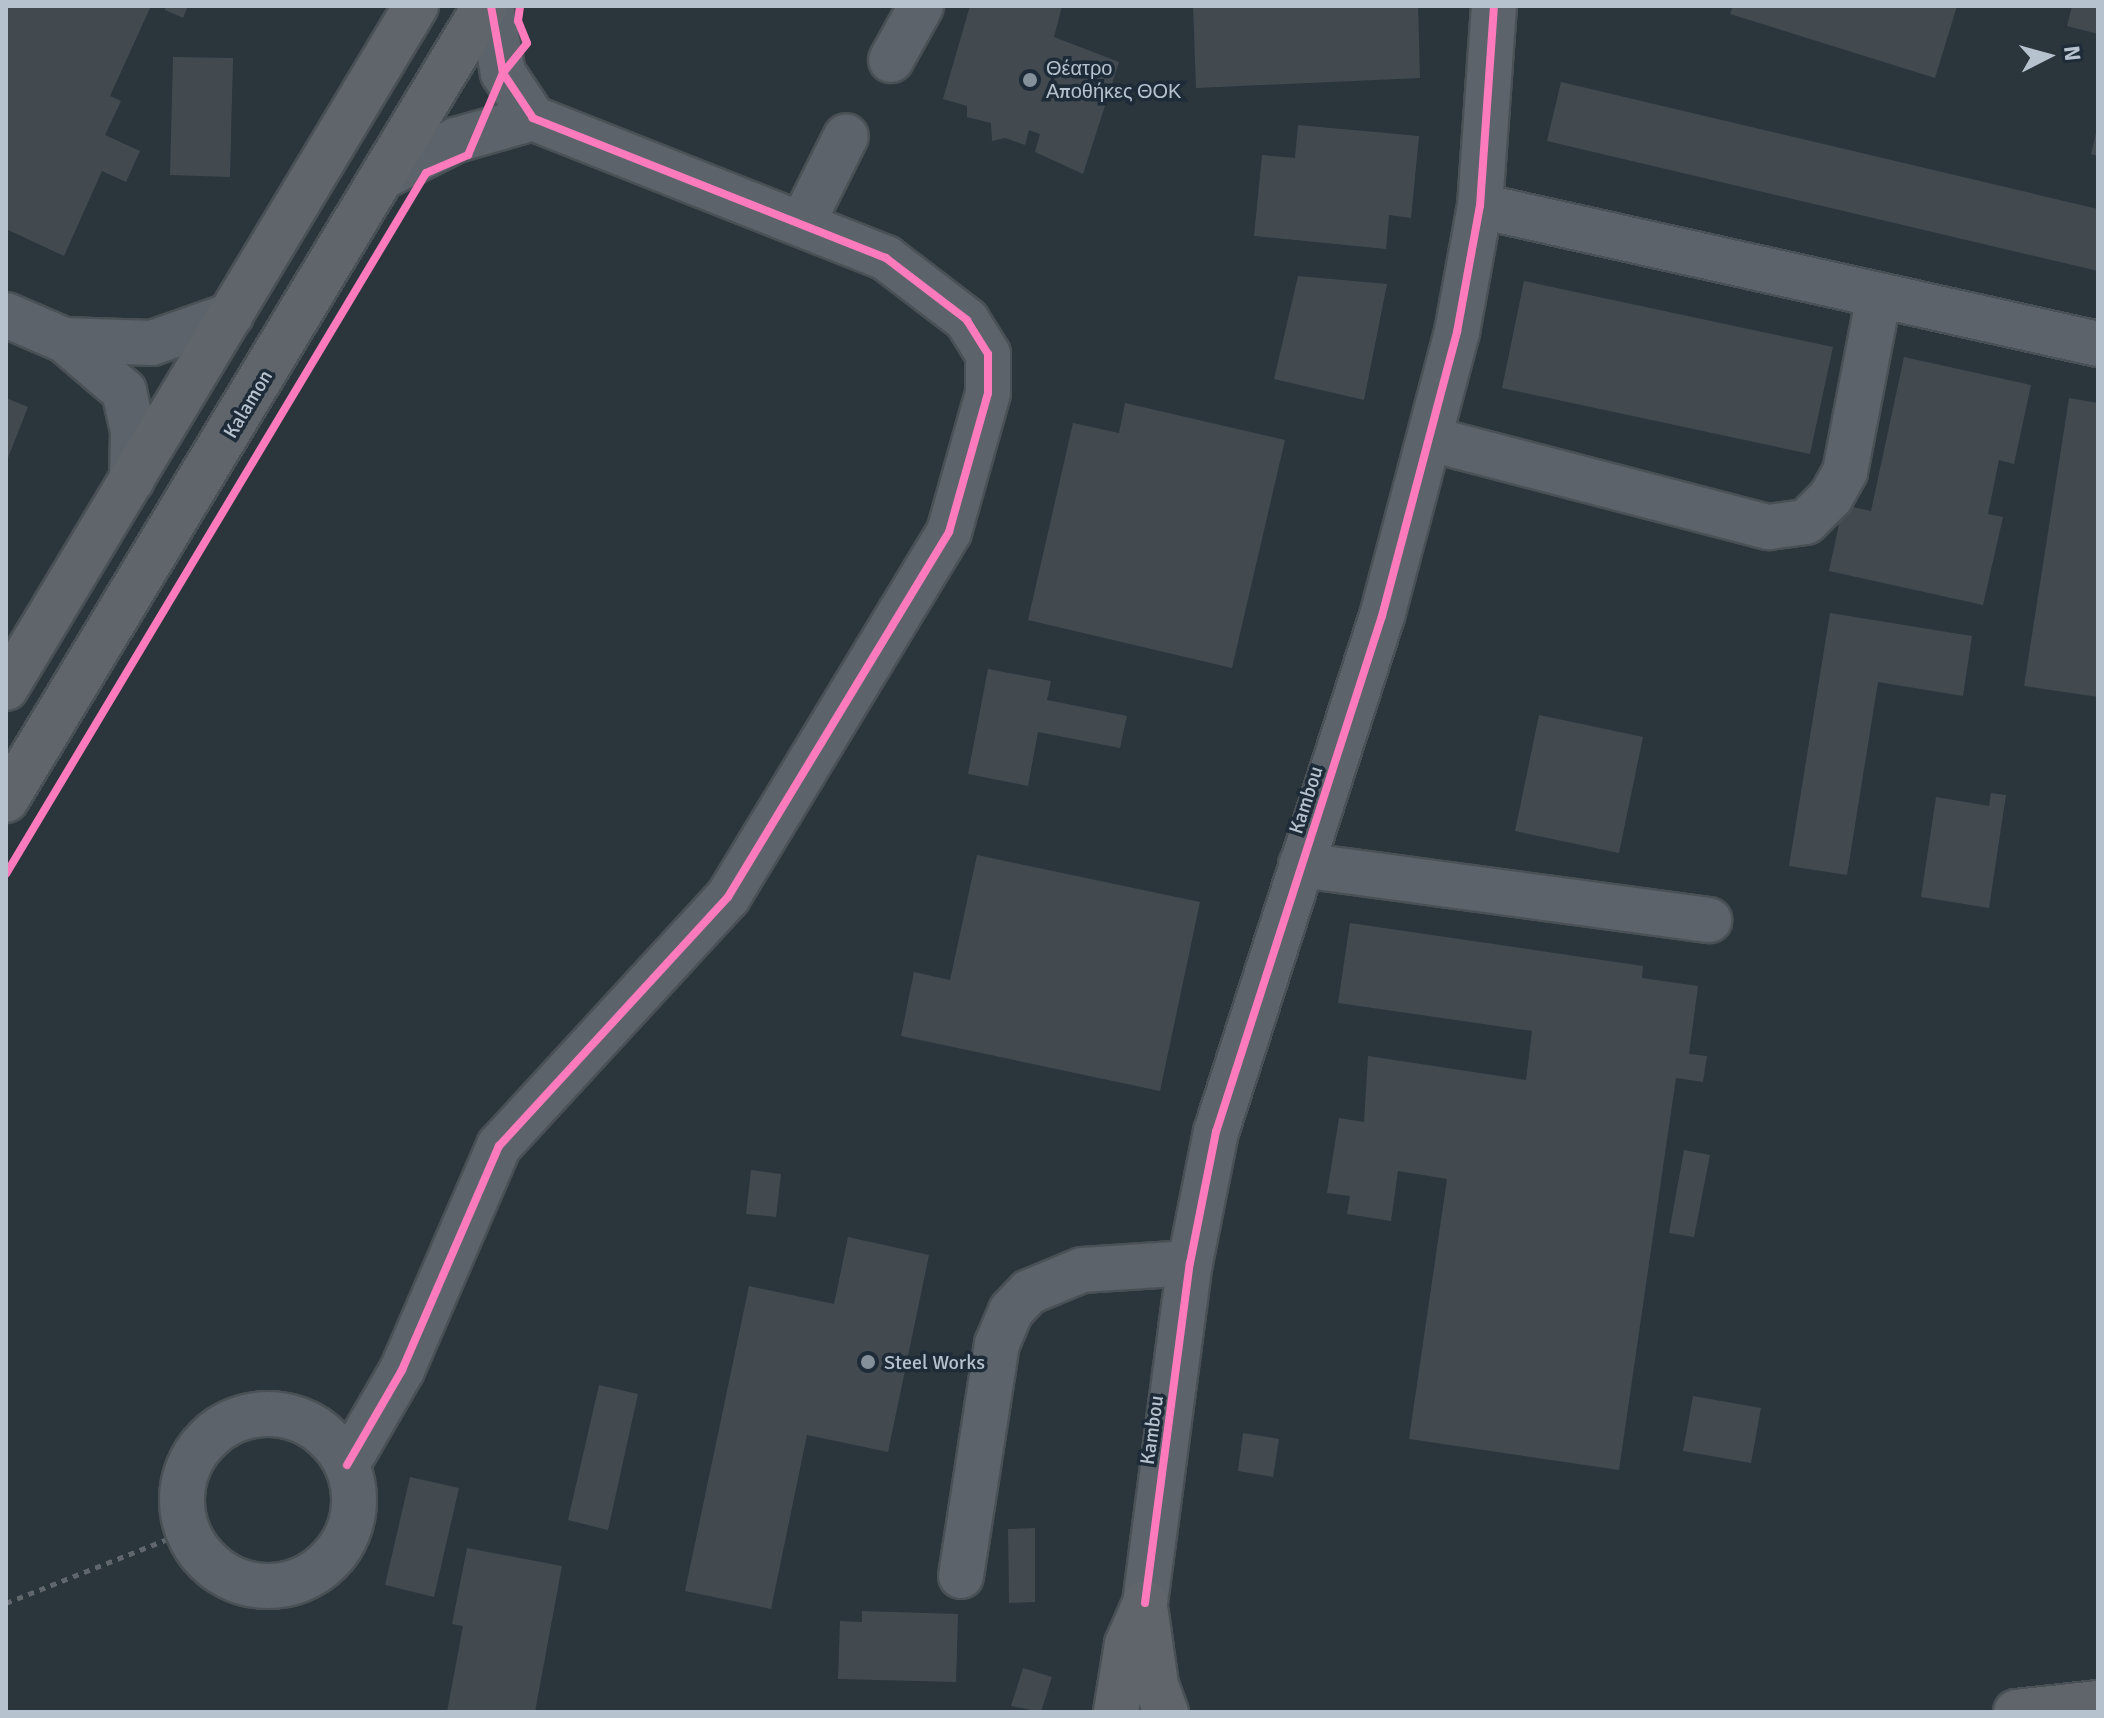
<!DOCTYPE html>
<meta charset="utf-8">
<style>
body{margin:0}
#map{position:relative;width:2104px;height:1718px;overflow:hidden;background:#2b353c;font-family:Signika,sans-serif}
div>[style]{position:absolute}
.building>*{inset:0;background:#424a50}
.path>*{height:5px;margin-top:-2.5px;transform-origin:0;background:repeating-linear-gradient(90deg,#5f676d 0 6px,transparent 0 12px)}
.roads{filter:drop-shadow(2px 0 #4a5156) drop-shadow(-2px 0 #4a5156) drop-shadow(0 2px #4a5156) drop-shadow(0 -2px #4a5156)}
.minor>*{height:44px;margin:-22px;padding:0 22px;transform-origin:22px;border-radius:22px;background:#5c636a}
.minor>.ring{margin:-22px;padding:0;box-sizing:content-box;background:none;border:44px solid #5c636a;border-radius:50%}
.major>*{height:44px;margin:-22px;padding:0 22px;transform-origin:22px;border-radius:22px;background:#5f656b}
.cycleway>*{height:8px;margin:-4px;padding:0 4px;transform-origin:4px;border-radius:4px;background:#fd7abc}
.dots>*{width:22px;height:22px;translate:-50% -50%;box-sizing:border-box;border:4px solid #1d2c38;border-radius:50%}
span{translate:-50% -50%;white-space:nowrap;text-align:center;line-height:1.15;-webkit-text-stroke:7px #1d2c38;paint-order:stroke}
.poi-label{font-size:20px;color:#b6c2cd}
.left{translate:0 -50%;text-align:left}
.street-label{font-size:20px;color:#b6c2cd}
.frame{position:absolute;inset:0;border:8px solid #b6c2cd;pointer-events:none}
.north{position:absolute;left:2008px;top:16px;width:80px;height:80px;-webkit-text-stroke:6px #1d2c38;paint-order:stroke;rotate:84deg;font-size:22px;font-weight:700;line-height:32px;text-align:center;color:#b6c2cd}
.north::after{content:'';display:block;margin:auto;width:28px;height:36px;background:#b6c2cd;clip-path:polygon(50% 0,100% 100%,50% 72%,0 100%)}
</style>
<div id="map">
<div class="building">
<i style="clip-path:polygon(6px 6px,150px 8px,110px 96px,121px 101px,105px 135px,140px 151px,126px 182px,102px 171px,64px 256px,6px 229px)"></i>
<i style="clip-path:polygon(166px 6px,188px 6px,183px 18px,165px 10px)"></i>
<i style="clip-path:polygon(970px 6px,1062px 6px,1054px 37px,1119px 62px,1083px 174px,1035px 152px,1040px 134px,1029px 130px,1025px 145px,1005px 138px,992px 141px,991px 123px,967px 117px,967px 106px,943px 99px)"></i>
<i style="clip-path:polygon(1193px 6px,1418px 6px,1420px 78px,1196px 88px)"></i>
<i style="clip-path:polygon(1733px 6px,1957px 6px,1935px 78px,1730px 14px)"></i>
<i style="clip-path:polygon(2072px 6px,2098px 6px,2098px 34px,2067px 26px)"></i>
<i style="clip-path:polygon(173px 57px,233px 58px,230px 177px,170px 175px)"></i>
<i style="clip-path:polygon(1561px 82px,2098px 209px,2098px 271px,1547px 141px)"></i>
<i style="clip-path:polygon(1298px 125px,1419px 136px,1411px 218px,1389px 215px,1386px 249px,1254px 236px,1262px 155px,1295px 158px)"></i>
<i style="clip-path:polygon(2097px 129px,2098px 130px,2098px 156px,2091px 154px)"></i>
<i style="clip-path:polygon(1298px 276px,1387px 284px,1364px 400px,1274px 379px)"></i>
<i style="clip-path:polygon(1524px 281px,1833px 347px,1810px 454px,1502px 388px)"></i>
<i style="clip-path:polygon(1904px 357px,2031px 385px,2014px 464px,1999px 460px,1988px 514px,2003px 517px,1983px 605px,1829px 571px,1843px 505px,1871px 511px)"></i>
<i style="clip-path:polygon(6px 398px,28px 407px,6px 463px)"></i>
<i style="clip-path:polygon(2069px 398px,2098px 403px,2098px 697px,2024px 686px)"></i>
<i style="clip-path:polygon(1125px 403px,1285px 440px,1232px 668px,1028px 620px,1073px 423px,1119px 433px)"></i>
<i style="clip-path:polygon(1830px 613px,1972px 636px,1963px 696px,1878px 682px,1847px 875px,1789px 866px)"></i>
<i style="clip-path:polygon(988px 669px,1051px 681px,1047px 700px,1127px 716px,1120px 748px,1038px 732px,1028px 786px,968px 774px)"></i>
<i style="clip-path:polygon(1539px 715px,1643px 737px,1619px 853px,1515px 831px)"></i>
<i style="clip-path:polygon(1991px 793px,2006px 795px,1989px 908px,1921px 897px,1936px 797px,1989px 806px)"></i>
<i style="clip-path:polygon(977px 855px,1200px 902px,1160px 1091px,901px 1036px,914px 972px,950px 980px)"></i>
<i style="clip-path:polygon(1350px 923px,1643px 966px,1642px 978px,1698px 986px,1689px 1054px,1707px 1056px,1703px 1082px,1676px 1078px,1619px 1470px,1409px 1439px,1447px 1179px,1398px 1171px,1391px 1221px,1347px 1214px,1350px 1196px,1327px 1193px,1339px 1118px,1364px 1122px,1368px 1056px,1526px 1080px,1532px 1031px,1338px 1003px)"></i>
<i style="clip-path:polygon(1684px 1150px,1710px 1155px,1694px 1237px,1669px 1233px)"></i>
<i style="clip-path:polygon(751px 1170px,781px 1174px,776px 1217px,746px 1214px)"></i>
<i style="clip-path:polygon(848px 1237px,929px 1255px,888px 1452px,807px 1435px,771px 1609px,685px 1591px,749px 1286px,834px 1304px)"></i>
<i style="clip-path:polygon(599px 1385px,638px 1394px,608px 1530px,568px 1520px)"></i>
<i style="clip-path:polygon(1693px 1396px,1761px 1408px,1751px 1463px,1683px 1451px)"></i>
<i style="clip-path:polygon(1243px 1433px,1279px 1439px,1273px 1477px,1238px 1471px)"></i>
<i style="clip-path:polygon(410px 1477px,459px 1488px,434px 1597px,385px 1585px)"></i>
<i style="clip-path:polygon(1035px 1528px,1035px 1602px,1009px 1603px,1008px 1529px)"></i>
<i style="clip-path:polygon(467px 1548px,562px 1566px,535px 1712px,447px 1712px,463px 1626px,452px 1624px)"></i>
<i style="clip-path:polygon(862px 1611px,958px 1614px,956px 1682px,838px 1679px,840px 1621px,862px 1622px)"></i>
<i style="clip-path:polygon(1023px 1668px,1052px 1677px,1041px 1712px,1011px 1706px)"></i>
</div>
<div class="path">
<i style="left:6px;top:1603px;width:196px;rotate:-21.6deg"></i>
</div>
<div class="roads">
<div class="minor">
<i style="left:891px;top:60px;width:62px;rotate:-60.9deg"></i>
<i style="left:385px;top:176px;width:80px;rotate:-26.9deg"></i>
<i style="left:456px;top:140px;width:80px;rotate:-15.9deg"></i>
<i style="left:1480px;top:206px;width:633px;rotate:12.59deg"></i>
<i style="left:802px;top:224px;width:98px;rotate:-63.4deg"></i>
<i style="left:6px;top:315px;width:63px;rotate:23.3deg"></i>
<i style="left:64px;top:340px;width:79px;rotate:40.4deg"></i>
<i style="left:124px;top:391px;width:41px;rotate:77.3deg"></i>
<i style="left:133px;top:431px;width:49px;rotate:91.2deg"></i>
<i style="left:64px;top:340px;width:88px;rotate:2deg"></i>
<i style="left:152px;top:343px;width:84px;rotate:-19.5deg"></i>
<i style="left:1430px;top:439px;width:350px;rotate:14.6deg"></i>
<i style="left:1769px;top:527px;width:37px;rotate:-8deg"></i>
<i style="left:1806px;top:522px;width:35px;rotate:-45deg"></i>
<i style="left:1831px;top:497px;width:29px;rotate:-61deg"></i>
<i style="left:1845px;top:472px;width:180px;rotate:-79.1deg"></i>
<i style="left:1301px;top:865px;width:412px;rotate:7.7deg"></i>
<i class="ring" style="left:182px;top:1414px;width:128px;height:128px"></i>
<i style="left:347px;top:1465px;width:110px;rotate:-59.9deg"></i>
<i style="left:402px;top:1370px;width:244px;rotate:-66.6deg"></i>
<i style="left:499px;top:1146px;width:338px;rotate:-47.4deg"></i>
<i style="left:728px;top:897px;width:427px;rotate:-58.8deg"></i>
<i style="left:949px;top:532px;width:144px;rotate:-74.3deg"></i>
<i style="left:988px;top:393px;width:39px;rotate:-90deg"></i>
<i style="left:988px;top:354px;width:40px;rotate:-122deg"></i>
<i style="left:967px;top:320px;width:102px;rotate:-142.6deg"></i>
<i style="left:886px;top:258px;width:380px;rotate:-158.4deg"></i>
<i style="left:533px;top:118px;width:54px;rotate:-123.7deg"></i>
<i style="left:503px;top:73px;width:68px;rotate:-100.2deg"></i>
<i style="left:961px;top:1576px;width:235px;rotate:-81.2deg"></i>
<i style="left:997px;top:1344px;width:36px;rotate:-67deg"></i>
<i style="left:1011px;top:1311px;width:26px;rotate:-47deg"></i>
<i style="left:1029px;top:1292px;width:57px;rotate:-22.5deg"></i>
<i style="left:1082px;top:1270px;width:108px;rotate:-3.7deg"></i>
<i style="left:1145px;top:1603px;width:343px;rotate:-82.5deg"></i>
<i style="left:1190px;top:1263px;width:134px;rotate:-78.8deg"></i>
<i style="left:1216px;top:1132px;width:542px;rotate:-72.17deg"></i>
<i style="left:1382px;top:616px;width:294px;rotate:-75.2deg"></i>
<i style="left:1457px;top:332px;width:128px;rotate:-79.7deg"></i>
<i style="left:1480px;top:206px;width:200px;rotate:-86deg"></i>
</div>
<div class="major">
<i style="left:6px;top:688px;width:796px;rotate:-58.99deg"></i>
<i style="left:6px;top:800px;width:927px;rotate:-58.9deg"></i>
<i style="left:1146px;top:1613px;width:73px;rotate:82.1deg"></i>
<i style="left:1156px;top:1685px;width:29px;rotate:70deg"></i>
<i style="left:1116px;top:1712px;width:69px;rotate:-80.8deg"></i>
<i style="left:1127px;top:1644px;width:45px;rotate:-66.3deg"></i>
<i style="left:2016px;top:1712px;width:82px;rotate:-6.3deg"></i>
</div>
</div>
<div class="cycleway">
<i style="left:6px;top:874px;width:817px;rotate:-59.07deg"></i>
<i style="left:426px;top:173px;width:46px;rotate:-23.2deg"></i>
<i style="left:468px;top:155px;width:89px;rotate:-66.9deg"></i>
<i style="left:503px;top:73px;width:38px;rotate:-51deg"></i>
<i style="left:527px;top:43px;width:24px;rotate:-112deg"></i>
<i style="left:518px;top:21px;width:15px;rotate:-82deg"></i>
<i style="left:347px;top:1465px;width:110px;rotate:-59.9deg"></i>
<i style="left:402px;top:1370px;width:244px;rotate:-66.6deg"></i>
<i style="left:499px;top:1146px;width:338px;rotate:-47.4deg"></i>
<i style="left:728px;top:897px;width:427px;rotate:-58.8deg"></i>
<i style="left:949px;top:532px;width:144px;rotate:-74.3deg"></i>
<i style="left:988px;top:393px;width:39px;rotate:-90deg"></i>
<i style="left:988px;top:354px;width:40px;rotate:-122deg"></i>
<i style="left:967px;top:320px;width:102px;rotate:-142.6deg"></i>
<i style="left:886px;top:258px;width:380px;rotate:-158.4deg"></i>
<i style="left:533px;top:118px;width:54px;rotate:-123.7deg"></i>
<i style="left:503px;top:73px;width:68px;rotate:-100.2deg"></i>
<i style="left:1145px;top:1603px;width:343px;rotate:-82.5deg"></i>
<i style="left:1190px;top:1263px;width:134px;rotate:-78.8deg"></i>
<i style="left:1216px;top:1132px;width:542px;rotate:-72.17deg"></i>
<i style="left:1382px;top:616px;width:294px;rotate:-75.2deg"></i>
<i style="left:1457px;top:332px;width:128px;rotate:-79.7deg"></i>
<i style="left:1480px;top:206px;width:200px;rotate:-86deg"></i>
</div>
<div class="dots">
<i style="left:1030px;top:80px;background:#85919a"></i>
<i style="left:868px;top:1362px;background:#85919a"></i>
</div>
<div class="poi-label">
<span class="left" style="left:1046px;top:80px">Θέατρο<br>Αποθήκες ΘΟΚ</span>
<span class="left" style="left:884px;top:1362px">Steel Works</span>
</div>
<div class="street-label">
<span style="left:248px;top:404px;rotate:-59deg">Kalamon</span>
<span style="left:1306px;top:800px;rotate:-72deg">Kambou</span>
<span style="left:1152px;top:1430px;rotate:-82deg">Kambou</span>
</div>
<div class="frame"></div>
<div class="north">N</div>
</div>
